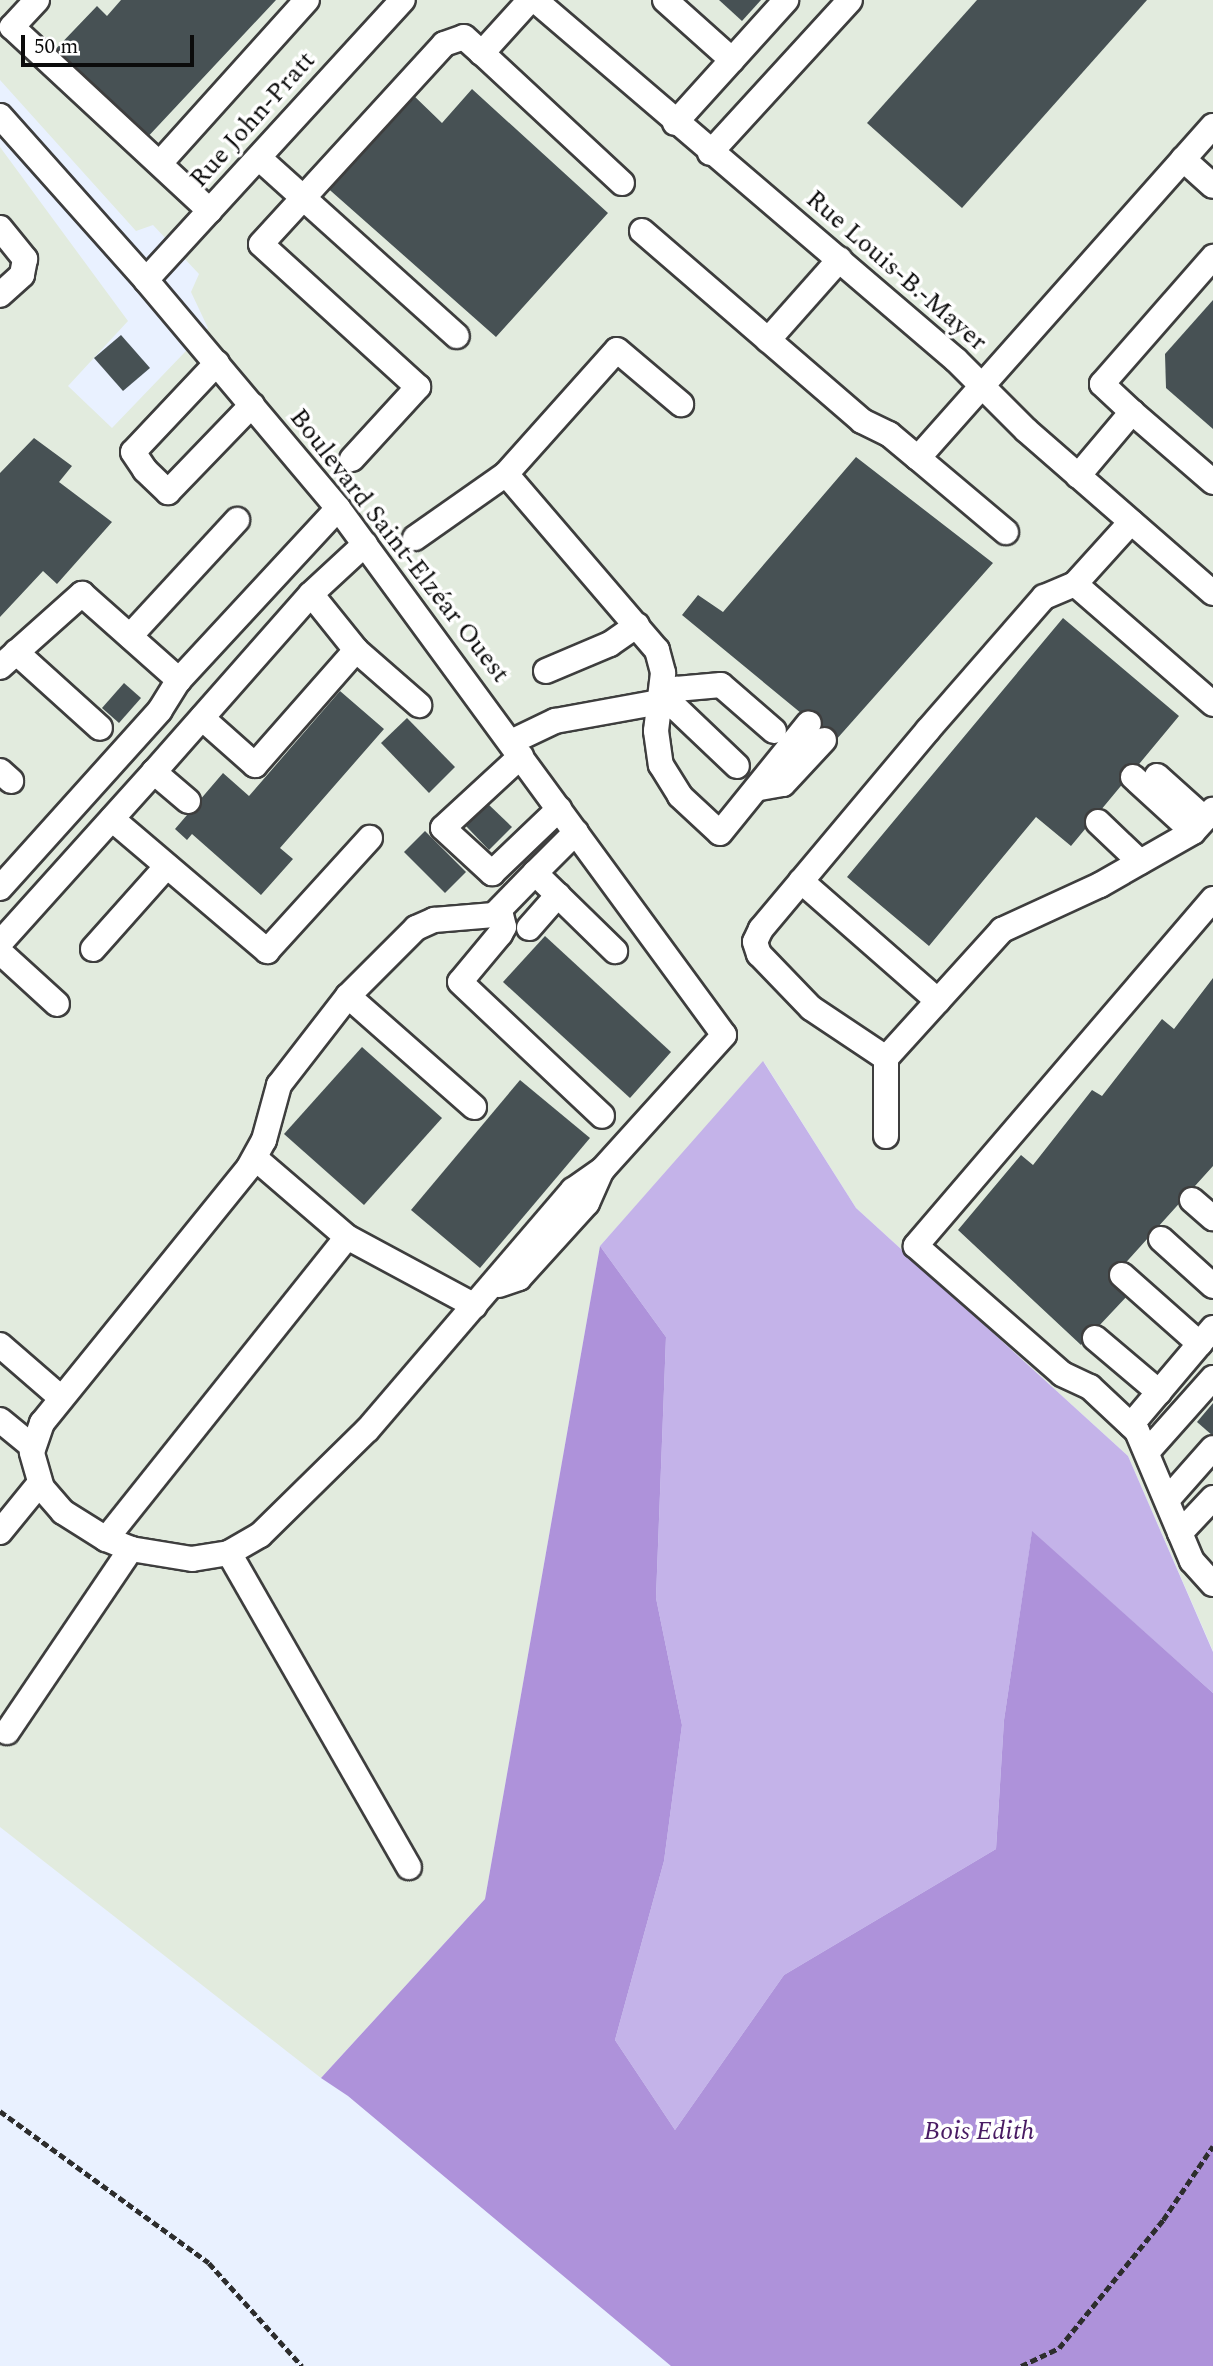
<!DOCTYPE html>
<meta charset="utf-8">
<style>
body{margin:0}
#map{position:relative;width:1213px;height:2366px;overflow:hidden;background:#e9f1ff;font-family:Spectral,serif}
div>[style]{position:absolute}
.industrial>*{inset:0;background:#e2ebde}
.green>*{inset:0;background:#c4b3e9}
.forest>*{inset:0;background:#ae92da}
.building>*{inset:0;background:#475154}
.path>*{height:4.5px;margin-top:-2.25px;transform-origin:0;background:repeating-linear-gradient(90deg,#2d2d2d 0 7px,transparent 0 10.5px)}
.roads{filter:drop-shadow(2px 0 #3e3e3e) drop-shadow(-2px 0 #3e3e3e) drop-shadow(0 2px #3e3e3e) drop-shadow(0 -2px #3e3e3e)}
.minor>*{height:24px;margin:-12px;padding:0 12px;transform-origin:12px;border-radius:12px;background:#fff}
span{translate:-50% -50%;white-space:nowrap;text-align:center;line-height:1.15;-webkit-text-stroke:7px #fff;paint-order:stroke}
.street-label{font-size:26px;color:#0b0b0b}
.park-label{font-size:26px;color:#491b63;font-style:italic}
.scale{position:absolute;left:21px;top:35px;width:173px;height:32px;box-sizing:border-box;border:4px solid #0b0b0b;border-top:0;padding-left:9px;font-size:21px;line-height:24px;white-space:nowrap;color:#0b0b0b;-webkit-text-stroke:5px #fff;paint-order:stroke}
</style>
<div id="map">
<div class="industrial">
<i style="clip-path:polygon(0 0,1213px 0,1213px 1651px,1128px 1456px,856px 1208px,764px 1062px,600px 1246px,485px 1899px,321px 2078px,0 1827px,0 147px,128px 321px,68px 386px,112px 428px,208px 328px,191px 292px,199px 274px,153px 225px,136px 231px,0 80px)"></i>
</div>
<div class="green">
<i style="clip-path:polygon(763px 1061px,856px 1208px,1128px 1456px,1213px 1652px,1213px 1693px,1032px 1532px,1004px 1720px,996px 1849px,784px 1975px,675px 2130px,615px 2040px,664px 1861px,682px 1725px,656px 1598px,666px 1337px,600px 1246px)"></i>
</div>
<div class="forest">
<i style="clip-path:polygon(600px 1246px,666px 1337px,656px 1598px,682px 1725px,664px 1861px,615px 2040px,675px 2130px,784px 1975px,996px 1849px,1004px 1720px,1032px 1531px,1213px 1693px,1213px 2366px,671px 2366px,348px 2096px,321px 2078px,485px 1899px)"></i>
</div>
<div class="building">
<i style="clip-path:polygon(121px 0,276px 0,143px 142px,51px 54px,97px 6px,107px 16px)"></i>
<i style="clip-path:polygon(719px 0,761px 0,742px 21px)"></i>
<i style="clip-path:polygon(977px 0,1147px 0,962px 208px,867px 123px)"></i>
<i style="clip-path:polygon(472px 89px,608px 213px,496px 337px,323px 184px,411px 93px,442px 123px)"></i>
<i style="clip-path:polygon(1213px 300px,1213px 429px,1166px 388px,1165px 354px)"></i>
<i style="clip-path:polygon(121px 335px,150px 368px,123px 391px,94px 358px)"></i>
<i style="clip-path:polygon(34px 438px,72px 466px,59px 482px,112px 522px,57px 584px,43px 571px,0 617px,0 473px)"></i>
<i style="clip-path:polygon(856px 457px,993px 563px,835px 741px,682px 615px,698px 595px,723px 612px)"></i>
<i style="clip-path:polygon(1063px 618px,1179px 716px,1071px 846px,1036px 817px,929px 946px,847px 877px)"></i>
<i style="clip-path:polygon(124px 683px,141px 698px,119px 723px,102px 708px)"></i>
<i style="clip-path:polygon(340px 691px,384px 729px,280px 848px,293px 859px,261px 895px,192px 834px,187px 840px,175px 829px,223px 773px,249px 796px)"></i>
<i style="clip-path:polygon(407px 718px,455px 767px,429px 793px,381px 743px)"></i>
<i style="clip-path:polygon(486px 802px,512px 827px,489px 850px,464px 824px)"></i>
<i style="clip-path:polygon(425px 831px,466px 872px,445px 893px,404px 852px)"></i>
<i style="clip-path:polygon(545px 936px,671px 1052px,630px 1098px,503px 982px)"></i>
<i style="clip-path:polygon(1213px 978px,1213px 1166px,1111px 1279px,1129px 1294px,1081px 1345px,958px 1230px,1021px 1155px,1033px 1165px,1092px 1090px,1102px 1096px,1162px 1019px,1174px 1029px)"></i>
<i style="clip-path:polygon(362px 1047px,442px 1118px,364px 1205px,284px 1134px)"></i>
<i style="clip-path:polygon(520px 1080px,590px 1138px,480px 1268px,411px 1210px)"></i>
<i style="clip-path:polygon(1213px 1403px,1213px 1436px,1197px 1422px)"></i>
</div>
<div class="path">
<i style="left:0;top:2111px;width:258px;rotate:36deg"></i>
<i style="left:209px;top:2263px;width:139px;rotate:47.9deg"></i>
<i style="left:1021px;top:2366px;width:42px;rotate:-25.3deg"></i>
<i style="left:1059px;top:2348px;width:165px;rotate:-50.9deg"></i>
<i style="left:1163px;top:2220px;width:89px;rotate:-56deg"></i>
</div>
<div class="roads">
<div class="minor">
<i style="left:37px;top:0;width:37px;rotate:133deg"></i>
<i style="left:12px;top:27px;width:270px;rotate:42.9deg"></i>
<i style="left:530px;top:0;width:72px;rotate:132.2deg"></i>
<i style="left:482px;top:53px;width:191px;rotate:42.9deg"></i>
<i style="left:535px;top:0;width:554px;rotate:40.53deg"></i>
<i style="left:956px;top:360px;width:99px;rotate:45deg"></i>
<i style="left:1026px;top:430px;width:248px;rotate:41.1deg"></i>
<i style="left:665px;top:0;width:90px;rotate:41.8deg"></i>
<i style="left:0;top:116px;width:220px;rotate:48.3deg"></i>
<i style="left:146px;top:280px;width:298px;rotate:49.9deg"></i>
<i style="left:338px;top:508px;width:653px;rotate:53.78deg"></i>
<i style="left:724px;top:1035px;width:181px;rotate:132.1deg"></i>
<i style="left:603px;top:1169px;width:37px;rotate:145deg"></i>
<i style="left:573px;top:1190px;width:316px;rotate:130.6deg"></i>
<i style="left:367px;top:1430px;width:150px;rotate:135.5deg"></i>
<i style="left:260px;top:1535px;width:36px;rotate:150deg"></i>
<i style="left:229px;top:1553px;width:37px;rotate:171deg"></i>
<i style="left:192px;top:1559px;width:62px;rotate:-170.7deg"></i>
<i style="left:131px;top:1549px;width:27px;rotate:-158deg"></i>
<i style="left:106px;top:1539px;width:51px;rotate:-147.9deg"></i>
<i style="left:63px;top:1512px;width:32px;rotate:-131deg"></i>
<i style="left:42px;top:1488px;width:37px;rotate:-106deg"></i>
<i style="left:32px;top:1452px;width:31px;rotate:-71deg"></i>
<i style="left:42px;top:1423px;width:329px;rotate:-51deg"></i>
<i style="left:249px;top:1167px;width:31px;rotate:-61deg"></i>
<i style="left:264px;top:1140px;width:57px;rotate:-74.7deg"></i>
<i style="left:279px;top:1085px;width:113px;rotate:-52.2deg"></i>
<i style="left:675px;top:123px;width:166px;rotate:-47.9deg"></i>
<i style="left:710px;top:153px;width:207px;rotate:-47.5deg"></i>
<i style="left:259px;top:158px;width:266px;rotate:42deg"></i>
<i style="left:1183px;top:159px;width:40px;rotate:42deg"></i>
<i style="left:161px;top:162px;width:218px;rotate:-48deg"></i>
<i style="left:0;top:228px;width:40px;rotate:51deg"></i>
<i style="left:25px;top:259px;width:16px;rotate:101deg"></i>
<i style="left:22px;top:275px;width:30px;rotate:138deg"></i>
<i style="left:642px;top:231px;width:291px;rotate:40.8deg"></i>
<i style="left:862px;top:421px;width:30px;rotate:26deg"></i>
<i style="left:889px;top:434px;width:38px;rotate:40deg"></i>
<i style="left:918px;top:458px;width:444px;rotate:-48.4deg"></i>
<i style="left:146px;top:280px;width:380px;rotate:-47.5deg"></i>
<i style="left:768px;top:340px;width:108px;rotate:-48.4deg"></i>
<i style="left:217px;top:363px;width:122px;rotate:133.3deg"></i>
<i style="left:133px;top:452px;width:22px;rotate:56deg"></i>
<i style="left:145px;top:470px;width:32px;rotate:44deg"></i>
<i style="left:168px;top:492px;width:121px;rotate:-46deg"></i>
<i style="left:1132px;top:412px;width:41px;rotate:-137deg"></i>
<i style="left:1102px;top:384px;width:169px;rotate:-48.8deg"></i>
<i style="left:918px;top:458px;width:115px;rotate:40.1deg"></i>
<i style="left:352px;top:459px;width:98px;rotate:-47.5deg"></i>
<i style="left:418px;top:387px;width:212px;rotate:-137.7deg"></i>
<i style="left:261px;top:244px;width:271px;rotate:-47.5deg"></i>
<i style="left:444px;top:44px;width:21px;rotate:-19deg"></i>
<i style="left:464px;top:37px;width:24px;rotate:42deg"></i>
<i style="left:506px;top:474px;width:232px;rotate:49.4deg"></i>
<i style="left:657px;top:650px;width:24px;rotate:75deg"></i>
<i style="left:663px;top:673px;width:58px;rotate:96.9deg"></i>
<i style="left:656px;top:731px;width:34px;rotate:82deg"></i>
<i style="left:661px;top:765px;width:36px;rotate:58deg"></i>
<i style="left:680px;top:796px;width:54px;rotate:42.8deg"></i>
<i style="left:720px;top:833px;width:141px;rotate:-51deg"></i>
<i style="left:1078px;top:476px;width:84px;rotate:-49.8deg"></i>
<i style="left:1132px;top:412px;width:107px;rotate:40.8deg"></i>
<i style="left:1131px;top:522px;width:84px;rotate:132.1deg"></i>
<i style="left:1075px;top:584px;width:183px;rotate:41deg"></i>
<i style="left:415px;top:538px;width:111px;rotate:-35.1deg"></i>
<i style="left:506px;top:474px;width:166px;rotate:-48.2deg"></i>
<i style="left:617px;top:350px;width:84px;rotate:40.2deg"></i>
<i style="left:365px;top:544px;width:74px;rotate:137.2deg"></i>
<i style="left:311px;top:594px;width:72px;rotate:51.2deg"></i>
<i style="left:356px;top:650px;width:84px;rotate:41.1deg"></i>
<i style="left:1075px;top:584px;width:34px;rotate:157deg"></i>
<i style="left:1044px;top:597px;width:176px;rotate:131.1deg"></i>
<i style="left:928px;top:730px;width:260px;rotate:130deg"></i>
<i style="left:761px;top:929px;width:14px;rotate:115deg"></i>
<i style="left:755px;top:942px;width:13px;rotate:72deg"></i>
<i style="left:759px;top:954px;width:75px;rotate:46.1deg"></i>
<i style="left:811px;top:1008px;width:90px;rotate:33.7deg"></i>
<i style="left:886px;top:1058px;width:173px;rotate:-47.8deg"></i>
<i style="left:1002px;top:930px;width:108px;rotate:-24.7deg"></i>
<i style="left:1100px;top:885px;width:107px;rotate:-29.7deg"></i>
<i style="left:1193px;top:832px;width:30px;rotate:-48deg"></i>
<i style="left:130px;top:636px;width:158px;rotate:-47.3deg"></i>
<i style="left:16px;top:652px;width:113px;rotate:42.1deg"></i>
<i style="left:0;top:667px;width:110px;rotate:-41.7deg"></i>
<i style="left:82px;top:594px;width:130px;rotate:41.6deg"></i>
<i style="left:179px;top:680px;width:234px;rotate:-47.2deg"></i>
<i style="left:546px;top:671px;width:69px;rotate:-22.9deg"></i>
<i style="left:610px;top:644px;width:33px;rotate:-35deg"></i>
<i style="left:660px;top:702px;width:21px;rotate:-39deg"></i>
<i style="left:676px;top:689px;width:45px;rotate:-5.1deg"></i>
<i style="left:721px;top:685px;width:70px;rotate:41deg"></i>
<i style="left:202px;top:718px;width:71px;rotate:41.6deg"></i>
<i style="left:255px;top:765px;width:153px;rotate:-48.7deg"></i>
<i style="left:511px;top:742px;width:49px;rotate:-25.5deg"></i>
<i style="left:555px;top:721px;width:107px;rotate:-10.3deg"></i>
<i style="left:660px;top:702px;width:17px;rotate:21deg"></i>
<i style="left:676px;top:708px;width:84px;rotate:43.6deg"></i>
<i style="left:521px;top:756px;width:106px;rotate:137.3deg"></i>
<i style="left:443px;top:828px;width:67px;rotate:42.6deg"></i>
<i style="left:492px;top:873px;width:93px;rotate:-43.7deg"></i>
<i style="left:0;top:771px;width:15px;rotate:42deg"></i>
<i style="left:1157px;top:776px;width:64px;rotate:41.9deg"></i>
<i style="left:1133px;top:777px;width:81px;rotate:42.5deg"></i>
<i style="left:760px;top:788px;width:23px;rotate:-10deg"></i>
<i style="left:783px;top:784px;width:60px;rotate:-47deg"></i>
<i style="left:188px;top:801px;width:45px;rotate:-139.5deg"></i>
<i style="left:154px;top:772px;width:237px;rotate:-48.6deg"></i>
<i style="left:112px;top:819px;width:204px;rotate:40.4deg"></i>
<i style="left:267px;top:951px;width:153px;rotate:-47.7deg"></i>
<i style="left:1098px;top:822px;width:58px;rotate:43.6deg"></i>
<i style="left:576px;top:832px;width:58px;rotate:135deg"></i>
<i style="left:535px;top:873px;width:112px;rotate:44.3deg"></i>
<i style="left:801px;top:881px;width:182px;rotate:41.2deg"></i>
<i style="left:0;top:888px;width:239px;rotate:-48deg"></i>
<i style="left:160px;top:710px;width:36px;rotate:-58deg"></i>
<i style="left:1213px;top:899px;width:457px;rotate:130.6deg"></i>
<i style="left:916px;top:1246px;width:194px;rotate:41.2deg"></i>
<i style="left:1062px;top:1374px;width:31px;rotate:25deg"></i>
<i style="left:1090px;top:1387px;width:64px;rotate:43.1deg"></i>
<i style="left:1137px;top:1431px;width:141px;rotate:67.1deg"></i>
<i style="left:1192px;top:1561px;width:31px;rotate:48deg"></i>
<i style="left:500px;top:911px;width:16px;rotate:76deg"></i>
<i style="left:504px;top:927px;width:8px;rotate:120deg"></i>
<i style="left:500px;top:934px;width:62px;rotate:129.8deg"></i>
<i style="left:460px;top:982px;width:195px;rotate:43.3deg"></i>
<i style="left:529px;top:928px;width:44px;rotate:-48.7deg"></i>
<i style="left:0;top:943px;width:230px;rotate:-48deg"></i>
<i style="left:93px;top:949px;width:111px;rotate:-48.3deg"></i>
<i style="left:0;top:952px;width:77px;rotate:42.4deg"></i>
<i style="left:886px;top:1058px;width:78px;rotate:90deg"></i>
<i style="left:474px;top:1107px;width:168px;rotate:-138.6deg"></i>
<i style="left:348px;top:996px;width:96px;rotate:-45deg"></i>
<i style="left:416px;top:928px;width:20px;rotate:-24deg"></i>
<i style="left:434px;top:920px;width:60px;rotate:-4.8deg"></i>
<i style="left:494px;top:915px;width:59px;rotate:-45.7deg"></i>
<i style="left:255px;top:1158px;width:121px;rotate:40.7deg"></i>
<i style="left:347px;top:1237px;width:145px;rotate:28.3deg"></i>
<i style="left:1192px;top:1200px;width:28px;rotate:41deg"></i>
<i style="left:1161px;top:1239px;width:70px;rotate:42.1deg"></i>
<i style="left:1122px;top:1275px;width:104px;rotate:41.5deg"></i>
<i style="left:499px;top:1285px;width:21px;rotate:-19deg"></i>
<i style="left:519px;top:1278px;width:101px;rotate:-47.8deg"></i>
<i style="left:587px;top:1203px;width:34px;rotate:-66deg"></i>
<i style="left:1095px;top:1338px;width:84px;rotate:40.2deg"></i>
<i style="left:0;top:1345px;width:79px;rotate:40.9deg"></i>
<i style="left:0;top:1420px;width:43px;rotate:39.3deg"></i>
<i style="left:1131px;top:1425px;width:127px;rotate:-49.8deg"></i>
<i style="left:1147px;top:1452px;width:99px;rotate:-48.3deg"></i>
<i style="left:1167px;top:1500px;width:69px;rotate:-48.5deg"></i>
<i style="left:0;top:1532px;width:63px;rotate:-50.8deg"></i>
<i style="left:1180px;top:1533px;width:48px;rotate:-46.7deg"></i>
<i style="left:106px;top:1539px;width:386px;rotate:-51.4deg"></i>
<i style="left:229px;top:1553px;width:362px;rotate:60.2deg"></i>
<i style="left:7px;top:1732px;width:221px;rotate:-55.9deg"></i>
</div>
</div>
<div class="street-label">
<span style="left:253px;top:120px;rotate:-48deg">Rue John-Pratt</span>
<span style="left:896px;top:271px;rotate:41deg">Rue Louis-B.-Mayer</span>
<span style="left:399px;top:546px;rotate:52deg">Boulevard Saint-Elzéar Ouest</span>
</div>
<div class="park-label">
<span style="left:979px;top:2132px">Bois Edith</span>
</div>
<div class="scale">50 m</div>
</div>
